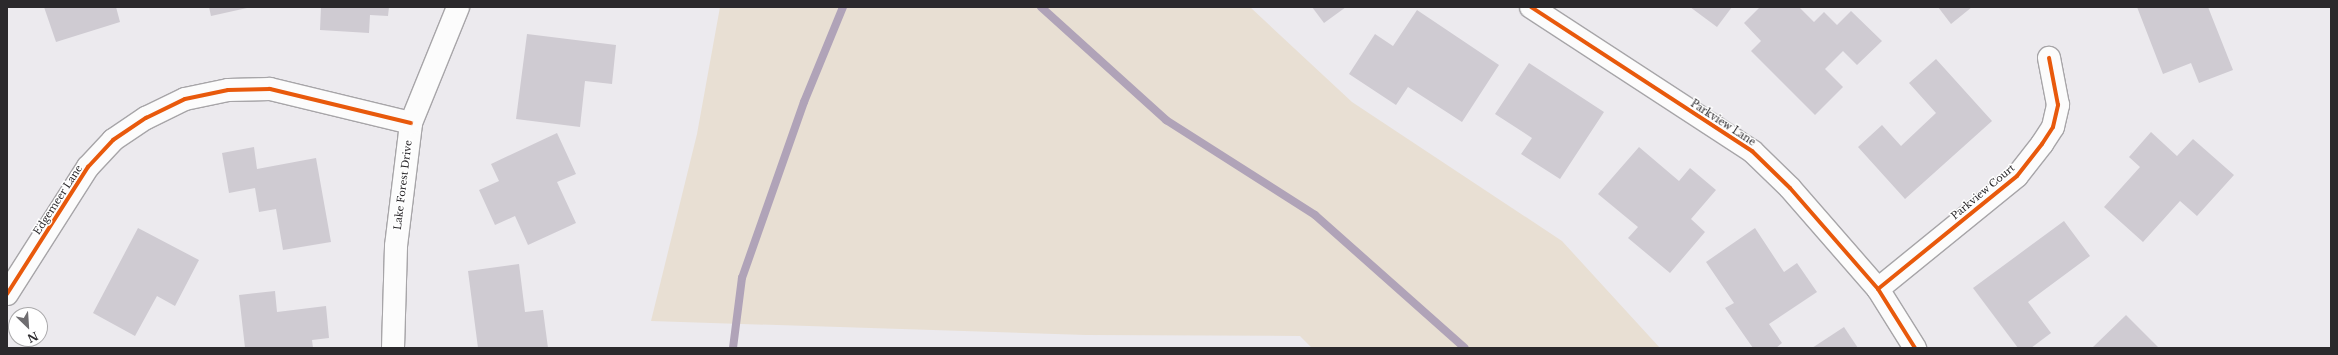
<!DOCTYPE html>
<style>
body{margin:0}
#map{position:relative;width:2338px;height:355px;overflow:hidden;background:#eceaee;font-family:"Libre Baskerville",serif}
div>[style]{position:absolute}
.green>*{inset:0;background:#e8dfd3}
.stream>*{height:8px;margin:-4px;padding:0 4px;transform-origin:4px;border-radius:4px;background:#b0a3b8}
.building>*{inset:0;background:#cfcbd2}
.roads{filter:drop-shadow(1px 0 #a7a5a8) drop-shadow(-1px 0 #a7a5a8) drop-shadow(0 1px #a7a5a8) drop-shadow(0 -1px #a7a5a8)}
.street>*{height:22px;margin:-11px;padding:0 11px;transform-origin:11px;border-radius:11px;background:#fcfcfc}
.cycleway>*{height:4px;margin:-2px;padding:0 2px;transform-origin:2px;border-radius:2px;background:#e8590c}
span{translate:-50% -50%;white-space:nowrap;text-align:center;line-height:1.15;-webkit-text-stroke:3px #fff;paint-order:stroke}
.street-label{font-size:10px;color:#2b292c}
.frame{position:absolute;inset:0;border:8px solid #2b292c;pointer-events:none}
.north{position:absolute;left:8px;top:307px;width:40px;height:40px;box-sizing:border-box;background:#fff;border:1px solid #aaa9ab;border-radius:50%;rotate:155deg;font-size:11px;font-weight:700;line-height:16px;text-align:center;color:#2b292c}
.north::after{content:'';display:block;margin:auto;width:14px;height:18px;background:#6f6d70;clip-path:polygon(50% 0,100% 100%,50% 72%,0 100%)}
</style>
<div id="map">
<div class="green">
<i style="clip-path:polygon(720px 7px,1250px 7px,1352px 102px,1562px 241px,1660px 348px,1312px 348px,1300px 336px,1086px 335px,651px 321px,697px 134px)"></i>
</div>
<div class="stream">
<i style="left:1041px;top:7px;width:169px;rotate:42.1deg"></i>
<i style="left:1166px;top:120px;width:177px;rotate:32.5deg"></i>
<i style="left:1315px;top:215px;width:200px;rotate:41.6deg"></i>
<i style="left:733px;top:348px;width:71px;rotate:-82.7deg"></i>
<i style="left:742px;top:278px;width:187px;rotate:-70.6deg"></i>
<i style="left:804px;top:102px;width:103px;rotate:-67.7deg"></i>
</div>
<div class="building">
<i style="clip-path:polygon(44px 7px,116px 7px,120px 22px,56px 42px)"></i>
<i style="clip-path:polygon(209px 7px,247px 7px,247px 8px,211px 16px)"></i>
<i style="clip-path:polygon(321px 7px,389px 7px,388px 16px,370px 15px,369px 33px,320px 30px)"></i>
<i style="clip-path:polygon(1312px 7px,1346px 7px,1324px 23px)"></i>
<i style="clip-path:polygon(1690px 7px,1732px 7px,1717px 27px)"></i>
<i style="clip-path:polygon(1760px 7px,1799px 7px,1814px 22px,1824px 12px,1837px 25px,1851px 11px,1882px 41px,1857px 65px,1843px 51px,1825px 69px,1843px 87px,1815px 115px,1751px 51px,1761px 41px,1744px 23px)"></i>
<i style="clip-path:polygon(1938px 7px,1972px 7px,1951px 24px)"></i>
<i style="clip-path:polygon(2137px 7px,2208px 7px,2233px 70px,2199px 83px,2191px 63px,2163px 74px)"></i>
<i style="clip-path:polygon(1417px 10px,1499px 65px,1462px 122px,1408px 87px,1396px 105px,1349px 74px,1375px 34px,1393px 46px)"></i>
<i style="clip-path:polygon(527px 34px,616px 45px,612px 84px,585px 81px,580px 127px,516px 119px)"></i>
<i style="clip-path:polygon(1936px 59px,1992px 121px,1905px 199px,1858px 147px,1882px 125px,1901px 146px,1936px 113px,1909px 83px)"></i>
<i style="clip-path:polygon(1529px 63px,1604px 112px,1560px 179px,1521px 154px,1532px 138px,1495px 114px)"></i>
<i style="clip-path:polygon(2151px 132px,2177px 156px,2193px 139px,2234px 175px,2197px 216px,2180px 201px,2143px 242px,2104px 207px,2140px 167px,2129px 157px)"></i>
<i style="clip-path:polygon(557px 133px,576px 174px,557px 182px,576px 223px,528px 245px,515px 216px,495px 225px,479px 190px,499px 181px,491px 164px)"></i>
<i style="clip-path:polygon(254px 147px,257px 169px,316px 158px,331px 242px,283px 250px,276px 209px,259px 212px,255px 188px,229px 193px,222px 153px)"></i>
<i style="clip-path:polygon(1639px 147px,1679px 181px,1690px 168px,1716px 190px,1691px 219px,1705px 232px,1670px 273px,1628px 238px,1638px 227px,1598px 194px)"></i>
<i style="clip-path:polygon(2064px 221px,2090px 256px,2028px 302px,2051px 333px,2031px 348px,2018px 348px,1973px 288px)"></i>
<i style="clip-path:polygon(138px 228px,199px 260px,175px 306px,157px 296px,135px 336px,93px 313px)"></i>
<i style="clip-path:polygon(1755px 228px,1784px 272px,1797px 263px,1817px 292px,1769px 324px,1782px 343px,1776px 348px,1753px 348px,1725px 308px,1734px 303px,1706px 262px)"></i>
<i style="clip-path:polygon(519px 264px,525px 312px,543px 310px,548px 348px,478px 348px,468px 271px)"></i>
<i style="clip-path:polygon(275px 291px,277px 312px,326px 306px,329px 338px,312px 340px,313px 348px,245px 348px,239px 295px)"></i>
<i style="clip-path:polygon(2126px 315px,2159px 348px,2092px 348px)"></i>
<i style="clip-path:polygon(1844px 327px,1858px 348px,1812px 348px)"></i>
</div>
<div class="roads">
<div class="street">
<i style="left:1531px;top:7px;width:264px;rotate:33.1deg"></i>
<i style="left:1752px;top:151px;width:53px;rotate:44.2deg"></i>
<i style="left:1790px;top:188px;width:134px;rotate:48.9deg"></i>
<i style="left:1878px;top:289px;width:70px;rotate:57.9deg"></i>
<i style="left:1878px;top:289px;width:179px;rotate:-39.1deg"></i>
<i style="left:2017px;top:176px;width:41px;rotate:-52deg"></i>
<i style="left:2042px;top:144px;width:20px;rotate:-57deg"></i>
<i style="left:2053px;top:127px;width:23px;rotate:-77deg"></i>
<i style="left:2058px;top:105px;width:48px;rotate:-100.8deg"></i>
<i style="left:7px;top:294px;width:151px;rotate:-57.5deg"></i>
<i style="left:88px;top:167px;width:37px;rotate:-47deg"></i>
<i style="left:113px;top:140px;width:40px;rotate:-34deg"></i>
<i style="left:146px;top:118px;width:43px;rotate:-26deg"></i>
<i style="left:185px;top:99px;width:44px;rotate:-11.8deg"></i>
<i style="left:228px;top:90px;width:42px;rotate:-1.4deg"></i>
<i style="left:270px;top:89px;width:145px;rotate:13.6deg"></i>
<i style="left:393px;top:348px;width:102px;rotate:-88.3deg"></i>
<i style="left:396px;top:246px;width:124px;rotate:-83deg"></i>
<i style="left:411px;top:123px;width:125px;rotate:-67.9deg"></i>
</div>
</div>
<div class="cycleway">
<i style="left:1531px;top:7px;width:264px;rotate:33.1deg"></i>
<i style="left:1752px;top:151px;width:53px;rotate:44.2deg"></i>
<i style="left:1790px;top:188px;width:134px;rotate:48.9deg"></i>
<i style="left:1878px;top:289px;width:70px;rotate:57.9deg"></i>
<i style="left:1878px;top:289px;width:179px;rotate:-39.1deg"></i>
<i style="left:2017px;top:176px;width:41px;rotate:-52deg"></i>
<i style="left:2042px;top:144px;width:20px;rotate:-57deg"></i>
<i style="left:2053px;top:127px;width:23px;rotate:-77deg"></i>
<i style="left:2058px;top:105px;width:48px;rotate:-100.8deg"></i>
<i style="left:7px;top:294px;width:151px;rotate:-57.5deg"></i>
<i style="left:88px;top:167px;width:37px;rotate:-47deg"></i>
<i style="left:113px;top:140px;width:40px;rotate:-34deg"></i>
<i style="left:146px;top:118px;width:43px;rotate:-26deg"></i>
<i style="left:185px;top:99px;width:44px;rotate:-11.8deg"></i>
<i style="left:228px;top:90px;width:42px;rotate:-1.4deg"></i>
<i style="left:270px;top:89px;width:145px;rotate:13.6deg"></i>
</div>
<div class="street-label">
<span style="left:1723px;top:123px;rotate:33deg">Parkview Lane</span>
<span style="left:403px;top:185px;rotate:-83deg">Lake Forest Drive</span>
<span style="left:1983px;top:192px;rotate:-40deg">Parkview Court</span>
<span style="left:58px;top:200px;rotate:-57deg">Edgemeer Lane</span>
</div>
<div class="frame"></div>
<div class="north">N</div>
</div>
